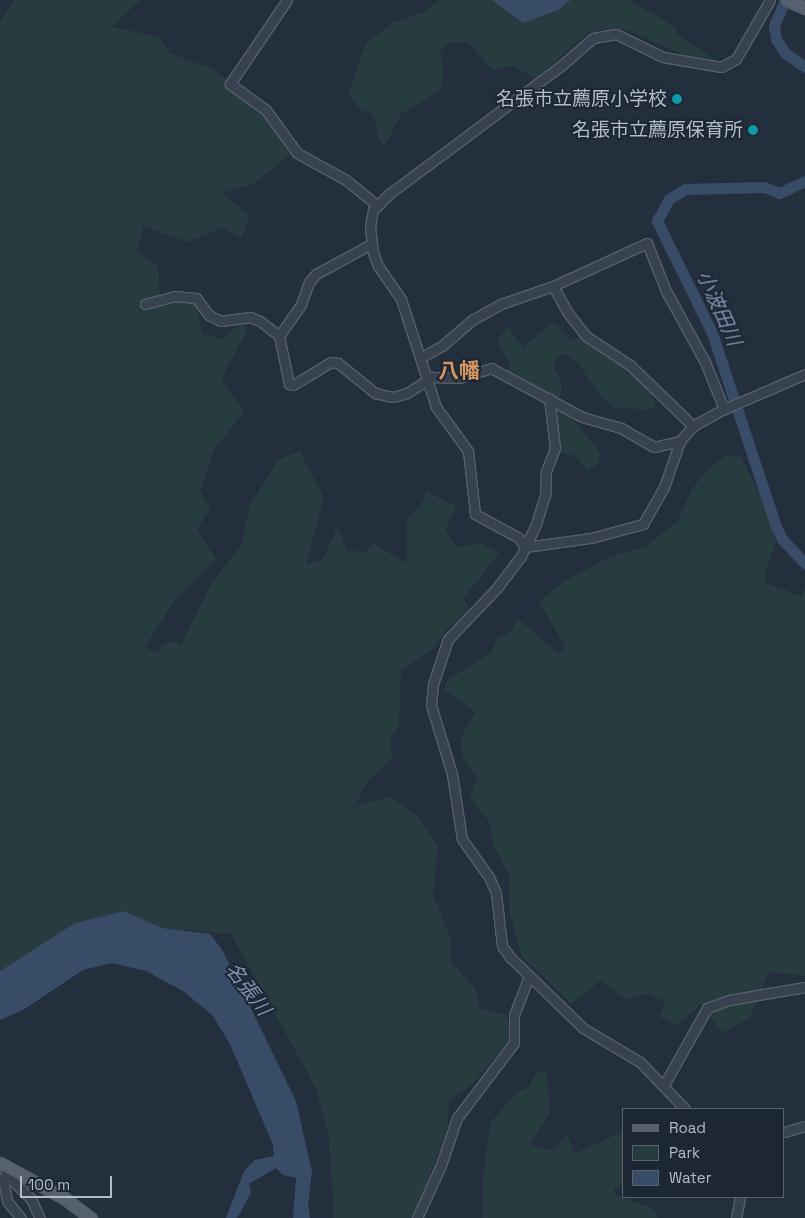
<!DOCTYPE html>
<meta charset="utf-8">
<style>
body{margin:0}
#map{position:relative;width:805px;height:1218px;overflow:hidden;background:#242f3e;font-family:"Space Grotesk","Noto Sans JP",sans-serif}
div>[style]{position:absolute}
.green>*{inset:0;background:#263c3f}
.water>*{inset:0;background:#394c67}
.river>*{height:11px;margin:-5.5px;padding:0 5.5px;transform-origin:5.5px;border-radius:5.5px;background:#394c67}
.roads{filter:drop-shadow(1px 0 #565f6c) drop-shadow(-1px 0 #565f6c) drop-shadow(0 1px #565f6c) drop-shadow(0 -1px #565f6c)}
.minor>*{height:9px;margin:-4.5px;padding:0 4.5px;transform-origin:4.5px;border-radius:4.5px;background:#38414e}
.major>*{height:11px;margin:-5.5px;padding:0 5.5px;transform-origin:5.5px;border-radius:5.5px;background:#56606e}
.dots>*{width:14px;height:14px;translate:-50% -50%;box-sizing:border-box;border:2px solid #1d2633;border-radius:50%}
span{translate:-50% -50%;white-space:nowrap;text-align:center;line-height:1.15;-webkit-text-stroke:4px #1d2633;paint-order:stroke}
.poi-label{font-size:19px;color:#b4bcc9}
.right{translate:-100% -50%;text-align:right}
.water-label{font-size:20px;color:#7c92b1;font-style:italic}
.quarter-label{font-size:21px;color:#d59563;font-weight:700}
.legend{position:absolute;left:622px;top:1108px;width:162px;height:90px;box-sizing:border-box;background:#1d2633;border:1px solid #59626f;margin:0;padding:6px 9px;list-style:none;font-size:15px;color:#b4bcc9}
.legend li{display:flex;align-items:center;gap:10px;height:25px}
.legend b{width:25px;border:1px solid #59626f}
.scale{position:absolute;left:20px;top:1176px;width:92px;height:22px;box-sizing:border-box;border:2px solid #b4bcc9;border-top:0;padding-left:6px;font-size:15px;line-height:18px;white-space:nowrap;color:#b4bcc9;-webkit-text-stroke:4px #1d2633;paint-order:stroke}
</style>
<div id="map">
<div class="green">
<i style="clip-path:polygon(14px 0,140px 0,112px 27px,160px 37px,169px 53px,213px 69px,283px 126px,289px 155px,255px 183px,222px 193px,249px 215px,242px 238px,223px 228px,187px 242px,144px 226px,137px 250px,158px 267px,160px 297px,195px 292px,202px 334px,221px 339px,245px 320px,247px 331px,221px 379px,244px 412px,214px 450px,200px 490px,210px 509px,197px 530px,216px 559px,175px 600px,145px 647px,155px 652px,169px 641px,181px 644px,213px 581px,242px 545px,249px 507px,278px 460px,300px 451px,324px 498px,306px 564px,322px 560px,338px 526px,347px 550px,365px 552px,374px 544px,407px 563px,407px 520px,421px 505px,427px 492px,456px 506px,445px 531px,457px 547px,480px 543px,499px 553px,464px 598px,469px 609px,445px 631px,435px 648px,401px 670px,399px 725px,390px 739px,392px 759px,368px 780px,355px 806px,390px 797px,418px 816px,438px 846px,433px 895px,450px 937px,450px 961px,475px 988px,480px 1008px,505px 1015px,515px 1034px,472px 1085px,449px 1100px,447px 1131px,413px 1218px,334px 1218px,329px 1137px,315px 1086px,231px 934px,162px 928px,124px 911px,75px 923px,0 971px,0 23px)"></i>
<i style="clip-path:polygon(439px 0,492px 0,523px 23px,558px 10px,571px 0,634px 0,632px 2px,677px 28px,677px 34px,714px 59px,686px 56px,627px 30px,607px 29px,589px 32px,536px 78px,512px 66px,493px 70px,468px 43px,449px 42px,440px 52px,444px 73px,440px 91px,401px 114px,385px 146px,378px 139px,376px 120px,371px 113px,361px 110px,349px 95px,362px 52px,369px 40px,393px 23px,422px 13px)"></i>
<i style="clip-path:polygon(553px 322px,572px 341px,581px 337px,595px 350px,608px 352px,621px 361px,650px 391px,656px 404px,649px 410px,613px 407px,601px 397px,578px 363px,567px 354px,557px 356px,553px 365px,562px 385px,559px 408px,580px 427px,600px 453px,599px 462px,588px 471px,575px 456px,561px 453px,552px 403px,508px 374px,510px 364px,497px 342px,507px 326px,523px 347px)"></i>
<i style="clip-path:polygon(726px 456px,741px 457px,769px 513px,776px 543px,765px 573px,766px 583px,801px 596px,805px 587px,805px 976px,769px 972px,750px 1018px,722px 1033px,701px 1004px,677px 1026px,659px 1016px,666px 1003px,648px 993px,626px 999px,600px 981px,571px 1004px,522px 956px,510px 913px,509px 875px,493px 844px,489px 821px,470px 798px,477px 777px,463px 759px,461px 737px,476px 712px,444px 690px,447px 680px,491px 653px,497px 639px,511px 632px,517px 618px,559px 654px,565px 646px,539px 602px,563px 582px,611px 556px,645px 547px,678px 521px,691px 490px,709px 468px)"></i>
<i style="clip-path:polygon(547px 1070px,550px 1112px,530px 1145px,552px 1151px,567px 1135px,575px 1153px,624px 1131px,624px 1183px,614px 1189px,614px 1194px,650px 1208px,658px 1213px,657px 1218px,482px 1218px,483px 1176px,491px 1122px,516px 1093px,528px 1088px,537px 1072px)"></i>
</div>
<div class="water">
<i style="clip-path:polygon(492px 0,571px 0,558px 10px,523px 23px)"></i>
<i style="clip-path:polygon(124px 911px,162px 928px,210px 934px,223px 951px,296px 1101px,312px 1172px,308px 1204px,310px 1218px,293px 1218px,296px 1178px,283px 1175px,276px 1168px,249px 1184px,251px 1193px,237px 1218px,226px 1218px,244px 1171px,255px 1160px,274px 1156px,273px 1145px,230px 1044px,213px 1016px,183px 991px,146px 971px,112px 963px,83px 970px,23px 1010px,0 1020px,0 971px,75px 923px)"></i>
</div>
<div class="river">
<i style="left:785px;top:0;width:28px;rotate:113deg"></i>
<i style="left:774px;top:26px;width:13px;rotate:81deg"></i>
<i style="left:776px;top:39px;width:17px;rotate:57deg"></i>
<i style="left:785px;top:53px;width:24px;rotate:35deg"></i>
<i style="left:805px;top:181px;width:29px;rotate:155deg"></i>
<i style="left:779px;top:193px;width:16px;rotate:-158deg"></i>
<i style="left:764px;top:187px;width:79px;rotate:178.5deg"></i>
<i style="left:685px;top:189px;width:19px;rotate:148deg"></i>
<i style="left:669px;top:199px;width:25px;rotate:119deg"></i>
<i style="left:657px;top:221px;width:125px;rotate:63.8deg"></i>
<i style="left:712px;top:333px;width:203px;rotate:71.7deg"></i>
<i style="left:776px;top:526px;width:14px;rotate:65deg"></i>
<i style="left:782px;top:539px;width:34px;rotate:47deg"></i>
</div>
<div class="roads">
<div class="minor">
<i style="left:287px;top:0;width:102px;rotate:124.2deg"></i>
<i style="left:230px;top:84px;width:44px;rotate:35.8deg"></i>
<i style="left:266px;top:110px;width:53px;rotate:54.2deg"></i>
<i style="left:297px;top:153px;width:56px;rotate:28.9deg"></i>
<i style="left:346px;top:180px;width:40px;rotate:39deg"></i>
<i style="left:553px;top:286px;width:31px;rotate:61deg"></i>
<i style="left:568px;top:313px;width:29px;rotate:52deg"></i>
<i style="left:586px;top:336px;width:53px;rotate:33.4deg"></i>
<i style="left:630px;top:365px;width:88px;rotate:44.1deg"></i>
<i style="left:145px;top:304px;width:30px;rotate:-15deg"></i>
<i style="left:174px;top:296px;width:22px;rotate:5deg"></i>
<i style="left:196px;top:298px;width:21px;rotate:53deg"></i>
<i style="left:209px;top:315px;width:13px;rotate:27deg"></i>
<i style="left:221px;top:321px;width:29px;rotate:-8deg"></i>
<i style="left:250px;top:317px;width:11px;rotate:22deg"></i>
<i style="left:260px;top:321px;width:24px;rotate:38deg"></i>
<i style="left:279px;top:336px;width:49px;rotate:78.2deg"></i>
<i style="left:289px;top:384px;width:4px;rotate:14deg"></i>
<i style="left:293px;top:385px;width:44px;rotate:-31.2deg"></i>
<i style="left:331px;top:362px;width:7px;rotate:8deg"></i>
<i style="left:338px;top:363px;width:48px;rotate:39deg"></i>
<i style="left:375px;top:393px;width:18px;rotate:13deg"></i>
<i style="left:393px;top:397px;width:15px;rotate:-16deg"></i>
<i style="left:407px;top:393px;width:30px;rotate:-33deg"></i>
<i style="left:432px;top:377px;width:27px;rotate:2deg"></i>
<i style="left:459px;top:378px;width:34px;rotate:-17deg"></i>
<i style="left:491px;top:368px;width:103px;rotate:28.3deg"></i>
<i style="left:582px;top:417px;width:41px;rotate:15.8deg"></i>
<i style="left:621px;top:428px;width:38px;rotate:30deg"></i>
<i style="left:654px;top:447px;width:27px;rotate:-13deg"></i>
<i style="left:279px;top:336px;width:39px;rotate:-55deg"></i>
<i style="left:301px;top:304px;width:23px;rotate:-70deg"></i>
<i style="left:309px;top:282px;width:11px;rotate:-49deg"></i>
<i style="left:316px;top:274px;width:63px;rotate:-28.6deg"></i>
<i style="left:420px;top:358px;width:25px;rotate:-29deg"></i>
<i style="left:442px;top:346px;width:40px;rotate:-41deg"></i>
<i style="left:472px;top:320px;width:33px;rotate:-29deg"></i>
<i style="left:501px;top:304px;width:55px;rotate:-19.1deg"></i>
<i style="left:553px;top:286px;width:103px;rotate:-24.6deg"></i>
<i style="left:647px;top:243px;width:52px;rotate:68.4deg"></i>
<i style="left:666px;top:291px;width:81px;rotate:61.2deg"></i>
<i style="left:705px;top:362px;width:51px;rotate:68deg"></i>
<i style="left:549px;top:398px;width:50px;rotate:83.2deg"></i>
<i style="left:555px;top:448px;width:26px;rotate:111deg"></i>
<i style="left:546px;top:472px;width:23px;rotate:92deg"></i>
<i style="left:545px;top:495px;width:28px;rotate:107deg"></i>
<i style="left:537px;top:522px;width:38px;rotate:115deg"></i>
<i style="left:521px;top:556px;width:41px;rotate:127.1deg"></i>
<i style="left:496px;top:589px;width:69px;rotate:133.8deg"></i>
<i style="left:448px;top:639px;width:47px;rotate:108.4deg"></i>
<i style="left:433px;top:684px;width:21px;rotate:95deg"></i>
<i style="left:431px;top:705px;width:72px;rotate:73.1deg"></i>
<i style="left:452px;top:774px;width:66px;rotate:81.3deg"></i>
<i style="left:462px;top:839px;width:47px;rotate:54.6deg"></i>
<i style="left:489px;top:877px;width:17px;rotate:66deg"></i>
<i style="left:496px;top:893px;width:53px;rotate:83.5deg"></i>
<i style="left:502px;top:946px;width:14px;rotate:54deg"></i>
<i style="left:510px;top:957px;width:102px;rotate:44.2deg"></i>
<i style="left:583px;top:1028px;width:66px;rotate:30.8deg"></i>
<i style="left:640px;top:1062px;width:65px;rotate:46.2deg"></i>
<i style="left:525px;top:547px;width:11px;rotate:-124deg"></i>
<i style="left:519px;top:538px;width:50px;rotate:-151.4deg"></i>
<i style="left:475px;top:514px;width:63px;rotate:-96.3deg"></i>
<i style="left:468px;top:451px;width:54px;rotate:-126deg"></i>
<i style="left:436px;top:407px;width:114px;rotate:-108deg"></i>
<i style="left:401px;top:299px;width:40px;rotate:-124.9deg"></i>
<i style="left:378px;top:266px;width:15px;rotate:-110deg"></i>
<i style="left:373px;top:252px;width:24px;rotate:-97deg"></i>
<i style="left:370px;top:228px;width:18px;rotate:-81deg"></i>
<i style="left:373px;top:210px;width:23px;rotate:-45deg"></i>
<i style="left:389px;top:194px;width:216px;rotate:-36.7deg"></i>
<i style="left:562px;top:65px;width:41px;rotate:-41.1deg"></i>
<i style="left:593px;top:38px;width:23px;rotate:-10deg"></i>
<i style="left:616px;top:34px;width:52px;rotate:26.1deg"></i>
<i style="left:663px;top:57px;width:59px;rotate:9.8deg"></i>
<i style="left:721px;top:67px;width:17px;rotate:-28deg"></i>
<i style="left:736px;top:59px;width:68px;rotate:-60deg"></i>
<i style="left:525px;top:547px;width:67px;rotate:-7.8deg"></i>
<i style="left:591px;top:538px;width:54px;rotate:-15.1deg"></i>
<i style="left:643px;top:524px;width:43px;rotate:-60.4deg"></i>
<i style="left:664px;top:487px;width:49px;rotate:-70.8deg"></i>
<i style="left:680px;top:441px;width:20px;rotate:-49deg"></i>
<i style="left:693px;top:426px;width:35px;rotate:-29deg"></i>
<i style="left:724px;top:409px;width:88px;rotate:-23.4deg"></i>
<i style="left:664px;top:1085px;width:88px;rotate:-60.8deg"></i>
<i style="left:707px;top:1008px;width:23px;rotate:-20deg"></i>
<i style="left:729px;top:1000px;width:77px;rotate:-9.7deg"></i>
<i style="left:784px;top:1132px;width:22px;rotate:-16deg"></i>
<i style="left:7px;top:1167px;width:7px;rotate:98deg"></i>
<i style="left:6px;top:1174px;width:35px;rotate:45deg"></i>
<i style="left:31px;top:1199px;width:21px;rotate:65deg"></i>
<i style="left:6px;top:1174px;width:5px;rotate:127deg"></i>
<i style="left:3px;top:1178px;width:23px;rotate:80deg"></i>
<i style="left:7px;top:1201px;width:22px;rotate:51deg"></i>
<i style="left:417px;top:1218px;width:58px;rotate:-65.6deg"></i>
<i style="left:441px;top:1165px;width:50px;rotate:-71.2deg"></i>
<i style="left:457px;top:1118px;width:94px;rotate:-52.8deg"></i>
<i style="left:514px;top:1043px;width:28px;rotate:-90deg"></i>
<i style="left:514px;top:1015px;width:42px;rotate:-69deg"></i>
<i style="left:736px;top:1218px;width:21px;rotate:-79deg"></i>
</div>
<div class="major">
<i style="left:787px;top:0;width:20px;rotate:24deg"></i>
<i style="left:0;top:1163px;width:73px;rotate:28.7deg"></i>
<i style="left:64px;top:1198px;width:34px;rotate:37deg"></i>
</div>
</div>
<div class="dots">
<i style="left:677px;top:99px;background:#0f9aa8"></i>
<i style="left:753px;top:130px;background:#0f9aa8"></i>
</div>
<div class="poi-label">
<span class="right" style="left:667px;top:99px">名張市立薦原小学校</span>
<span class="right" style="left:743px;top:130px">名張市立薦原保育所</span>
</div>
<div class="water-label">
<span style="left:719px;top:308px;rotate:66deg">小波田川</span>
<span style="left:248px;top:989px;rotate:53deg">名張川</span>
</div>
<div class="quarter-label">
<span style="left:459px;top:371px">八幡</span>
</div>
<ul class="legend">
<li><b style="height:6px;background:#56606e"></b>Road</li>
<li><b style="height:14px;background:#263c3f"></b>Park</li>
<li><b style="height:14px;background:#394c67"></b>Water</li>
</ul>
<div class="scale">100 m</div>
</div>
